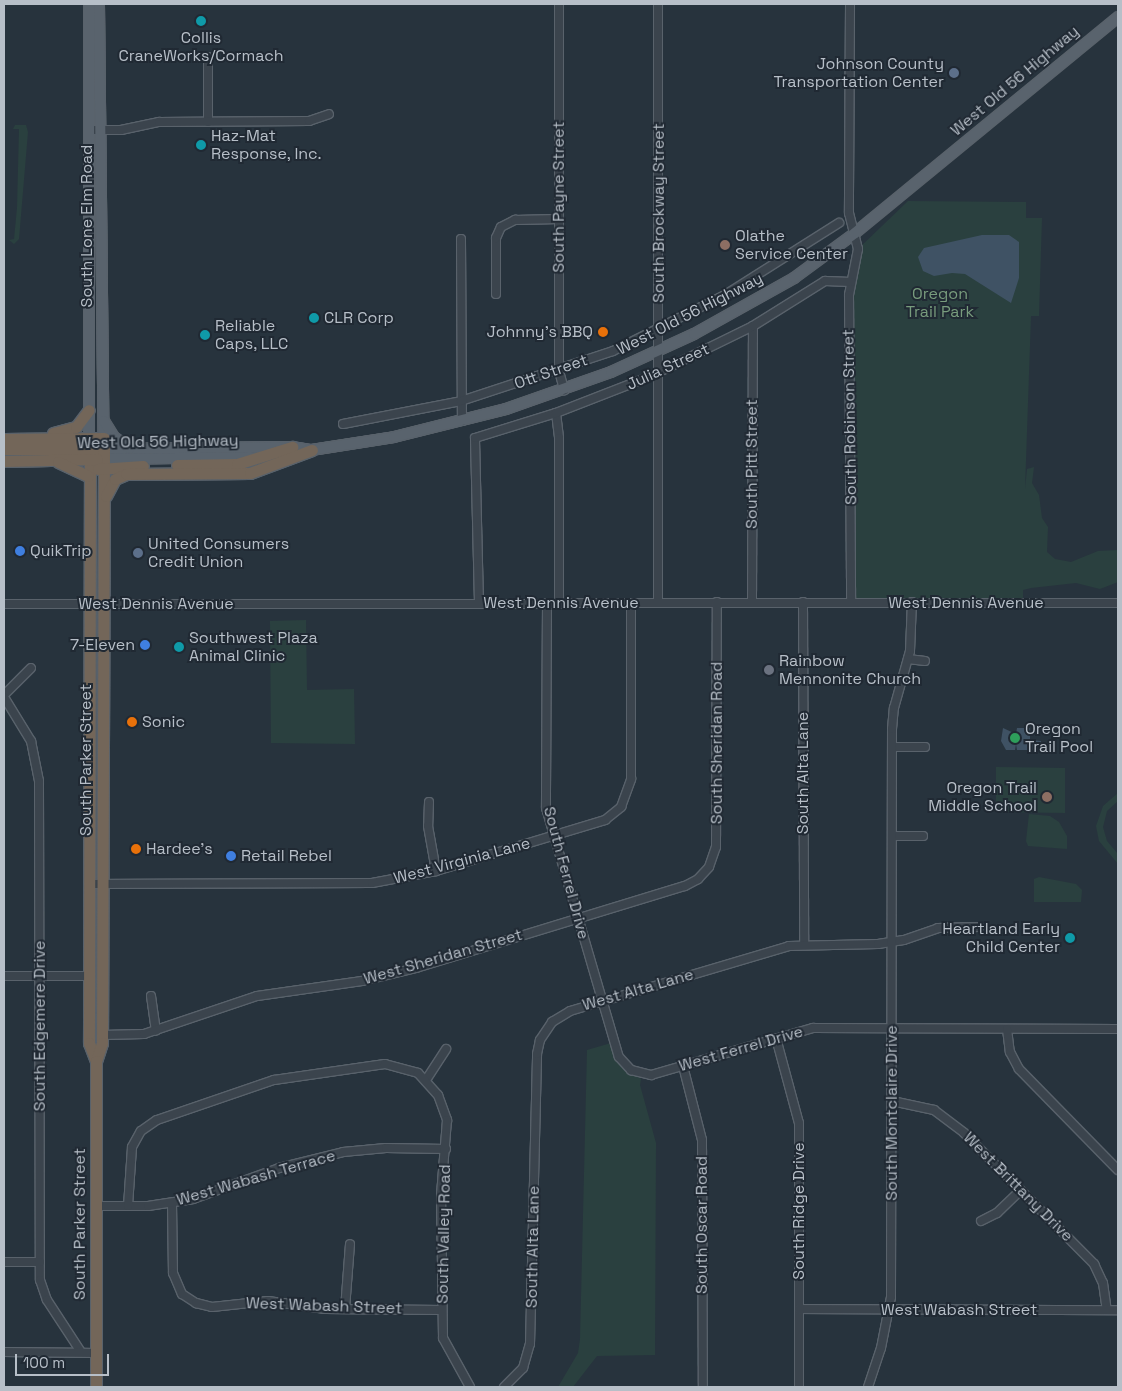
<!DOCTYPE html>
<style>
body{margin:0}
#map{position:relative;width:1122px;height:1391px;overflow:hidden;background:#27333d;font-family:"Space Grotesk",sans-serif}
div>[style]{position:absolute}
.green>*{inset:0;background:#2a403f}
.water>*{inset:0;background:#3f5264}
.roads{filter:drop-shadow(1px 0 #59626b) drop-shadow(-1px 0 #59626b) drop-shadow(0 1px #59626b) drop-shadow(0 -1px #59626b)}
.minor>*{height:8px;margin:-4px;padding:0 4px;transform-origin:4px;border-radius:4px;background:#3b444d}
.major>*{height:10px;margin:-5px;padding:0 5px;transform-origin:5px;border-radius:5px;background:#59636d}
.highway>*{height:11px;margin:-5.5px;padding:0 5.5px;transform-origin:5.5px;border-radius:5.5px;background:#736659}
.dots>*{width:14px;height:14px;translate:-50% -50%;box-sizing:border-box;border:2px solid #202933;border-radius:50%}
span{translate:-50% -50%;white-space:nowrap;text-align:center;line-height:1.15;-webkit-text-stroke:4px #202933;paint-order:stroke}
.poi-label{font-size:16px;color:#b7bfc8}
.right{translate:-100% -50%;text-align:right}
.left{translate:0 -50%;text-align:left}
.street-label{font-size:16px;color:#b7bfc8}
.park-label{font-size:16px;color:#789c7d}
.frame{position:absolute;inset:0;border:5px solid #b7bfc8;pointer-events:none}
.scale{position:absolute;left:15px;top:1354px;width:94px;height:22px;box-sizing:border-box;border:2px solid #b7bfc8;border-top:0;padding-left:6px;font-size:15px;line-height:18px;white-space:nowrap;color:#b7bfc8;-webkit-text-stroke:4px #202933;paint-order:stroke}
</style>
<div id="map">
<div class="green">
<i style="clip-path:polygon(15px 125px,26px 125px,28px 132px,19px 239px,14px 244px,9px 240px,14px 239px,17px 208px,19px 129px,13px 129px)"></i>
<i style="clip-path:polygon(908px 201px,1026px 202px,1026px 218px,1042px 218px,1039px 316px,1031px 316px,1025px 489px,1027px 469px,1034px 467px,1032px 483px,1039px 495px,1042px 518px,1048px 527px,1047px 552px,1055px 559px,1071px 562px,1098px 551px,1118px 550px,1118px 582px,1100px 589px,1076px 583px,1031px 588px,1023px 590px,1023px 603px,851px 602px,849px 295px,858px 249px)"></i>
<i style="clip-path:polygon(306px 620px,307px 690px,354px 689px,355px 744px,271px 743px,270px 621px)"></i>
<i style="clip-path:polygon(996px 767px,1065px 768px,1065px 813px,996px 812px)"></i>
<i style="clip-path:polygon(1118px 793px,1118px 801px,1107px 811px,1103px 827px,1107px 841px,1118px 854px,1118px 864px,1099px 841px,1096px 826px,1103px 806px)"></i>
<i style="clip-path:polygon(1029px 814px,1050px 816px,1059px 822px,1067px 836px,1067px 849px,1028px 846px,1026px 841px)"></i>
<i style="clip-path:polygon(1039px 877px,1076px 884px,1082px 890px,1081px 902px,1034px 902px,1034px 879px)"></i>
<i style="clip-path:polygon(611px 1043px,621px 1066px,641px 1079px,640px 1085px,656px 1143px,655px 1355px,597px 1356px,573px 1387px,558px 1387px,578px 1353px,580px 1339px,587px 1050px)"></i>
</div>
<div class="water">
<i style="clip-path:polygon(982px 235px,1009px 235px,1019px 242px,1019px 278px,1011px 303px,965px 274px,952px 273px,934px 276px,923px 271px,918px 257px,924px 248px)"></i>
<i style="clip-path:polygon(1003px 728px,1016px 734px,1017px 728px,1030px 728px,1030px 740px,1041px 741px,1041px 750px,1017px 750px,1016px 744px,1015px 750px,1006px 750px,1001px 741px)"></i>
</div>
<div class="roads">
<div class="minor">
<i style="left:559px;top:4px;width:367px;rotate:90deg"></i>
<i style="left:559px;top:371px;width:20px;rotate:75deg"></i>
<i style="left:658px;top:4px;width:598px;rotate:90deg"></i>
<i style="left:850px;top:4px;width:209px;rotate:90.3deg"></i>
<i style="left:849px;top:213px;width:37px;rotate:76deg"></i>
<i style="left:858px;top:249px;width:47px;rotate:101.1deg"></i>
<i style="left:849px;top:295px;width:307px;rotate:89.6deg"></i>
<i style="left:208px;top:122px;width:65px;rotate:-90deg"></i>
<i style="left:95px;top:130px;width:26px"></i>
<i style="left:121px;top:130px;width:39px;rotate:-12deg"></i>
<i style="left:159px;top:122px;width:150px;rotate:-0.4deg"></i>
<i style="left:309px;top:121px;width:21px;rotate:-19deg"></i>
<i style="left:461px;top:239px;width:182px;rotate:89.7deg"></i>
<i style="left:496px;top:294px;width:56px;rotate:-90deg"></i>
<i style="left:496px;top:238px;width:12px;rotate:-66deg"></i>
<i style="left:501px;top:227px;width:16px;rotate:-27deg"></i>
<i style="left:515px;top:220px;width:44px;rotate:-1.3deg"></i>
<i style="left:556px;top:413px;width:25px;rotate:83deg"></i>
<i style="left:559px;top:438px;width:165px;rotate:90deg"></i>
<i style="left:343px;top:424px;width:120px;rotate:-11deg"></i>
<i style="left:461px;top:401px;width:160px;rotate:-18.2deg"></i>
<i style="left:613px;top:351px;width:125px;rotate:-26.6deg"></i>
<i style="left:725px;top:295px;width:135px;rotate:-32.3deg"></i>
<i style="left:752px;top:602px;width:276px;rotate:-89.8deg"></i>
<i style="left:803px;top:602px;width:341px;rotate:89.8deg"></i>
<i style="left:479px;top:603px;width:165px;rotate:-91.4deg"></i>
<i style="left:475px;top:438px;width:85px;rotate:-17.2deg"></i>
<i style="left:556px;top:413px;width:102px;rotate:-21.3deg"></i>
<i style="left:651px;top:376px;width:114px;rotate:-26.1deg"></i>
<i style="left:753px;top:326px;width:85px;rotate:-32deg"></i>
<i style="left:825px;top:281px;width:26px;rotate:2deg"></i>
<i style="left:547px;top:603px;width:205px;rotate:90.3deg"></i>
<i style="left:546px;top:808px;width:259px;rotate:73.7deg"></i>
<i style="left:619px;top:1057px;width:18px;rotate:47deg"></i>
<i style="left:631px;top:1070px;width:21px;rotate:14deg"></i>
<i style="left:651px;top:1075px;width:169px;rotate:-16.2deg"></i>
<i style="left:813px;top:1028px;width:305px;rotate:0.2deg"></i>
<i style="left:4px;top:604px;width:1114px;rotate:-0.05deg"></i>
<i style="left:908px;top:659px;width:17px;rotate:7deg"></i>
<i style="left:4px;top:695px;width:38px;rotate:-45deg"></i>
<i style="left:4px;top:697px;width:52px;rotate:58.5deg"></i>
<i style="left:31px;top:741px;width:41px;rotate:78.7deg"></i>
<i style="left:39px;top:781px;width:499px;rotate:89.9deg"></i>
<i style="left:40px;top:1280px;width:21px;rotate:71deg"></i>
<i style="left:47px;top:1300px;width:62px;rotate:56.8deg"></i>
<i style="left:892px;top:747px;width:33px"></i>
<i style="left:429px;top:802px;width:24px;rotate:92deg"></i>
<i style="left:428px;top:826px;width:46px;rotate:79.9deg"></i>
<i style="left:894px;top:836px;width:29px"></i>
<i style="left:89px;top:884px;width:283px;rotate:-0.2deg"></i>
<i style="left:372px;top:883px;width:65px;rotate:-10.6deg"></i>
<i style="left:436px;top:871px;width:177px;rotate:-16.8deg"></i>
<i style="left:605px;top:820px;width:21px;rotate:-39deg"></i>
<i style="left:621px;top:807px;width:30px;rotate:-70deg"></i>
<i style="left:631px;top:779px;width:176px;rotate:-90deg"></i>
<i style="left:4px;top:976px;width:85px"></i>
<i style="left:151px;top:996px;width:35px;rotate:82deg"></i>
<i style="left:1007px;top:1029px;width:23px;rotate:83deg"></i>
<i style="left:1010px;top:1052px;width:19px;rotate:62deg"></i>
<i style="left:1019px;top:1069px;width:141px;rotate:45.6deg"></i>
<i style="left:102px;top:1035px;width:42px;rotate:-1.4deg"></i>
<i style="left:144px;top:1034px;width:119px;rotate:-18.6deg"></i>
<i style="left:257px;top:996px;width:106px;rotate:-8.1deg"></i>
<i style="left:362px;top:981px;width:56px;rotate:-13.5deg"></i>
<i style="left:416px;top:968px;width:281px;rotate:-17deg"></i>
<i style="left:685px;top:886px;width:15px;rotate:-28deg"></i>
<i style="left:698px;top:879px;width:16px;rotate:-47deg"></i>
<i style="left:709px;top:867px;width:21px;rotate:-71deg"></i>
<i style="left:716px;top:847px;width:245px;rotate:-89.8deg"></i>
<i style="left:776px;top:1038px;width:88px;rotate:74.9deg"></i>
<i style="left:799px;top:1123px;width:264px;rotate:90deg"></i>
<i style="left:683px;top:1066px;width:76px;rotate:75.6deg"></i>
<i style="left:702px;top:1140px;width:247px;rotate:89.8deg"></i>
<i style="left:426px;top:1080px;width:37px;rotate:-57deg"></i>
<i style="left:892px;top:1101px;width:43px;rotate:12.1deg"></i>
<i style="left:934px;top:1110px;width:38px;rotate:37deg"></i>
<i style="left:964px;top:1133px;width:185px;rotate:45.2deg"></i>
<i style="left:1094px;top:1264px;width:21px;rotate:65deg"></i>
<i style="left:1103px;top:1283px;width:27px;rotate:82deg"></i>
<i style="left:172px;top:1203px;width:70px;rotate:89.2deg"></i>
<i style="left:173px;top:1273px;width:23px;rotate:67deg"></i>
<i style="left:182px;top:1294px;width:17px;rotate:33deg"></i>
<i style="left:196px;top:1303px;width:16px;rotate:14deg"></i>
<i style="left:212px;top:1307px;width:56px;rotate:-6.1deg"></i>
<i style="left:268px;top:1301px;width:58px;rotate:8deg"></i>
<i style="left:325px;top:1309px;width:117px;rotate:0.5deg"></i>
<i style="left:96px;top:1206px;width:52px"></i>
<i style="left:148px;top:1206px;width:46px;rotate:-8.8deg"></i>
<i style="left:193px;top:1199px;width:91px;rotate:-19.8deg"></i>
<i style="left:279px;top:1168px;width:66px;rotate:-14deg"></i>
<i style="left:343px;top:1152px;width:43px;rotate:-5.3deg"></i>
<i style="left:386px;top:1148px;width:60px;rotate:1deg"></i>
<i style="left:128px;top:1206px;width:59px;rotate:-86.1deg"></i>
<i style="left:132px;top:1147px;width:18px;rotate:-61deg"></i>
<i style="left:141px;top:1131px;width:19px;rotate:-35deg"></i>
<i style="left:157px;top:1120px;width:124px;rotate:-18.9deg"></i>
<i style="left:274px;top:1080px;width:112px;rotate:-8.2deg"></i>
<i style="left:385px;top:1064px;width:34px;rotate:15deg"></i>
<i style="left:418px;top:1073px;width:30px;rotate:48deg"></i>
<i style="left:438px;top:1095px;width:27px;rotate:70deg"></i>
<i style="left:447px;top:1120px;width:74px;rotate:94.6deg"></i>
<i style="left:441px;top:1194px;width:144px;rotate:89.2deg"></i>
<i style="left:443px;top:1338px;width:56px;rotate:61.1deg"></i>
<i style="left:981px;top:1221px;width:18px;rotate:-27deg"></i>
<i style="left:997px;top:1213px;width:33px;rotate:-44deg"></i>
<i style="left:4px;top:1262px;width:36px"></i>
<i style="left:345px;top:1309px;width:65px;rotate:-85.6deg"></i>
<i style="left:799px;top:1309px;width:319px;rotate:0.2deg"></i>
<i style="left:4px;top:1352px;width:93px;rotate:0.6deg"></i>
<i style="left:504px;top:1387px;width:27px;rotate:-45deg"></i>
<i style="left:523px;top:1368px;width:25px;rotate:-74deg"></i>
<i style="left:530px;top:1344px;width:290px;rotate:-88.6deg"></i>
<i style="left:537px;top:1054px;width:14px;rotate:-78deg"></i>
<i style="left:540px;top:1040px;width:22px;rotate:-56deg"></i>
<i style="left:552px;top:1022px;width:21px;rotate:-31deg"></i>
<i style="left:570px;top:1011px;width:228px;rotate:-16.5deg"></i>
<i style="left:789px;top:946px;width:89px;rotate:-1.3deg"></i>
<i style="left:878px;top:944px;width:26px;rotate:-9deg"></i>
<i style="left:904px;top:940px;width:36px;rotate:-19deg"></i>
<i style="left:938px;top:928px;width:41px;rotate:-1.4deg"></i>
<i style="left:868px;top:1387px;width:41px;rotate:-71.6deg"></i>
<i style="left:881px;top:1348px;width:52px;rotate:-78.9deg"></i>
<i style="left:891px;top:1297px;width:568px;rotate:-89.9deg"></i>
<i style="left:892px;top:729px;width:21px;rotate:-85deg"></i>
<i style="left:894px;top:708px;width:59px;rotate:-74.3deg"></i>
<i style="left:910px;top:651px;width:49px;rotate:-87.7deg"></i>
</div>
<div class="major">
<i style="left:89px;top:4px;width:441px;rotate:90deg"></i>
<i style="left:99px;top:4px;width:445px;rotate:89.4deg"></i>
<i style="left:104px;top:449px;width:188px;rotate:-0.6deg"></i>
<i style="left:292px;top:447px;width:20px;rotate:9deg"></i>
<i style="left:104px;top:421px;width:19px;rotate:58deg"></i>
<i style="left:114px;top:437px;width:19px;rotate:35deg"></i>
<i style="left:305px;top:451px;width:90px;rotate:-8.9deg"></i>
<i style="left:394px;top:437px;width:115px;rotate:-14deg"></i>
<i style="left:506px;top:409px;width:111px;rotate:-19.4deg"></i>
<i style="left:611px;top:372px;width:91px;rotate:-24.6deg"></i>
<i style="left:694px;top:334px;width:115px;rotate:-29.2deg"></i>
<i style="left:794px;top:278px;width:76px;rotate:-36.4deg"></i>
<i style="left:855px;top:233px;width:340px;rotate:-39.4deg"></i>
<i style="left:104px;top:459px;width:147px;rotate:-0.8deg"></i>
</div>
<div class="highway">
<i style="left:53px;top:433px;width:24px;rotate:-15deg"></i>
<i style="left:76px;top:427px;width:21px;rotate:-53deg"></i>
<i style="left:4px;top:439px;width:100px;rotate:-0.6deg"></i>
<i style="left:90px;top:448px;width:595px;rotate:90.1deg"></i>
<i style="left:89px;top:1043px;width:19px;rotate:69deg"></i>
<i style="left:4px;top:449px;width:100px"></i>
<i style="left:104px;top:449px;width:594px;rotate:90.19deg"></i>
<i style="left:102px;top:1043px;width:19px;rotate:108deg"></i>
<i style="left:96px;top:1061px;width:326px;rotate:90deg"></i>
<i style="left:4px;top:461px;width:93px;rotate:-1.2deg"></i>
<i style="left:58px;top:462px;width:33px;rotate:25deg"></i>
<i style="left:177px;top:465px;width:60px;rotate:-1deg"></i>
<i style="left:237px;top:464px;width:58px;rotate:-17.2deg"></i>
<i style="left:98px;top:469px;width:45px;rotate:-3.8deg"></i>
<i style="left:106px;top:496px;width:19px;rotate:-62deg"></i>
<i style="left:115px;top:479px;width:12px;rotate:-24deg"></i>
<i style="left:126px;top:474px;width:124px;rotate:-0.5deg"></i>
<i style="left:250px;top:473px;width:66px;rotate:-20.4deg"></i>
</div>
</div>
<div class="dots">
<i style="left:201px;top:21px;background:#0f9aa8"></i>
<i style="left:954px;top:73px;background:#5c6f8a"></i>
<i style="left:201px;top:145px;background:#0f9aa8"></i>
<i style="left:725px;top:245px;background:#8d6e63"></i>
<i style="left:314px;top:318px;background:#0f9aa8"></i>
<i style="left:603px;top:332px;background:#e8710a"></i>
<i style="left:205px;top:335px;background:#0f9aa8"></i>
<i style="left:20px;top:551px;background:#3f7fe0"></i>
<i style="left:138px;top:553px;background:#5c6f8a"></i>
<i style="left:145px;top:645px;background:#3f7fe0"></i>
<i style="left:179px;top:647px;background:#0f9aa8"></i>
<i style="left:769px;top:670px;background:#6b7280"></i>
<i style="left:132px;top:722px;background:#e8710a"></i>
<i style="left:1015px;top:738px;background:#2e9e5b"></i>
<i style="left:1047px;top:797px;background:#8d6e63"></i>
<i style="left:136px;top:849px;background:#e8710a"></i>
<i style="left:231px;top:856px;background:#3f7fe0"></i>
<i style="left:1070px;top:938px;background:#0f9aa8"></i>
</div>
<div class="poi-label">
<span style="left:201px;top:47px">Collis<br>CraneWorks/Cormach</span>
<span class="right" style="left:944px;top:73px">Johnson County<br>Transportation Center</span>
<span class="left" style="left:211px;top:145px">Haz-Mat<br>Response, Inc.</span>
<span class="left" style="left:735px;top:245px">Olathe<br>Service Center</span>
<span class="left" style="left:324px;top:318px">CLR Corp</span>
<span class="left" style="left:215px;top:335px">Reliable<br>Caps, LLC</span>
<span class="right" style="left:593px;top:332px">Johnny's BBQ</span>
<span class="left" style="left:148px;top:553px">United Consumers<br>Credit Union</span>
<span class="left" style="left:30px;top:551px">QuikTrip</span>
<span class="left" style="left:189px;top:647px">Southwest Plaza<br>Animal Clinic</span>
<span class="right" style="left:135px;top:645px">7-Eleven</span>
<span class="left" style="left:779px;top:670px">Rainbow<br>Mennonite Church</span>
<span class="left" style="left:142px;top:722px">Sonic</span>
<span class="left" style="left:1025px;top:738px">Oregon<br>Trail Pool</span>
<span class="right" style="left:1037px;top:797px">Oregon Trail<br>Middle School</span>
<span class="left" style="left:146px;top:849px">Hardee's</span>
<span class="left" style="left:241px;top:856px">Retail Rebel</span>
<span class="right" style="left:1060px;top:938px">Heartland Early<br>Child Center</span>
</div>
<div class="street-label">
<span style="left:1015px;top:81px;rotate:-40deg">West Old 56 Highway</span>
<span style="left:559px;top:197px;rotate:-90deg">South Payne Street</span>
<span style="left:659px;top:213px;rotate:-90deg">South Brockway Street</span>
<span style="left:87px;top:226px;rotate:-90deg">South Lone Elm Road</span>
<span style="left:690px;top:314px;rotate:-27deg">West Old 56 Highway</span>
<span style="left:668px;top:367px;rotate:-25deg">Julia Street</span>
<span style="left:551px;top:372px;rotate:-19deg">Ott Street</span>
<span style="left:850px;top:417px;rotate:-91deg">South Robinson Street</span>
<span style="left:158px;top:442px;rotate:-1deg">West Old 56 Highway</span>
<span style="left:752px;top:464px;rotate:-90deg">South Pitt Street</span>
<span style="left:561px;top:603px">West Dennis Avenue</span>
<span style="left:966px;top:603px">West Dennis Avenue</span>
<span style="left:156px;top:604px">West Dennis Avenue</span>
<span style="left:717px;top:743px;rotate:-90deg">South Sheridan Road</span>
<span style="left:86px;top:760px;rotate:-90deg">South Parker Street</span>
<span style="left:803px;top:773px;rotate:-90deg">South Alta Lane</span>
<span style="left:462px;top:861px;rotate:-15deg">West Virginia Lane</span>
<span style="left:566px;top:873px;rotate:75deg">South Ferrel Drive</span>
<span style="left:443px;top:957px;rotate:-16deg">West Sheridan Street</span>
<span style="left:638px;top:990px;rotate:-16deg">West Alta Lane</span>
<span style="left:40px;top:1026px;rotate:-90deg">South Edgemere Drive</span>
<span style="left:741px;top:1049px;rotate:-16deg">West Ferrel Drive</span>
<span style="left:892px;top:1113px;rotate:-90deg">South Montclaire Drive</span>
<span style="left:256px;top:1178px;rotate:-16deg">West Wabash Terrace</span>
<span style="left:1018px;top:1187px;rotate:45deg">West Brittany Drive</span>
<span style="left:799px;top:1211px;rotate:-90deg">South Ridge Drive</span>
<span style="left:80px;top:1224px;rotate:-90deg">South Parker Street</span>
<span style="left:702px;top:1225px;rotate:-90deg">South Oscar Road</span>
<span style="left:444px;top:1234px;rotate:-89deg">South Valley Road</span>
<span style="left:533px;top:1247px;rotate:-89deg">South Alta Lane</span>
<span style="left:324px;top:1306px;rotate:2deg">West Wabash Street</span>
<span style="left:959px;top:1310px">West Wabash Street</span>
</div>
<div class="park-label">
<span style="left:940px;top:303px">Oregon<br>Trail Park</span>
</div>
<div class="frame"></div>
<div class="scale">100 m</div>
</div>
